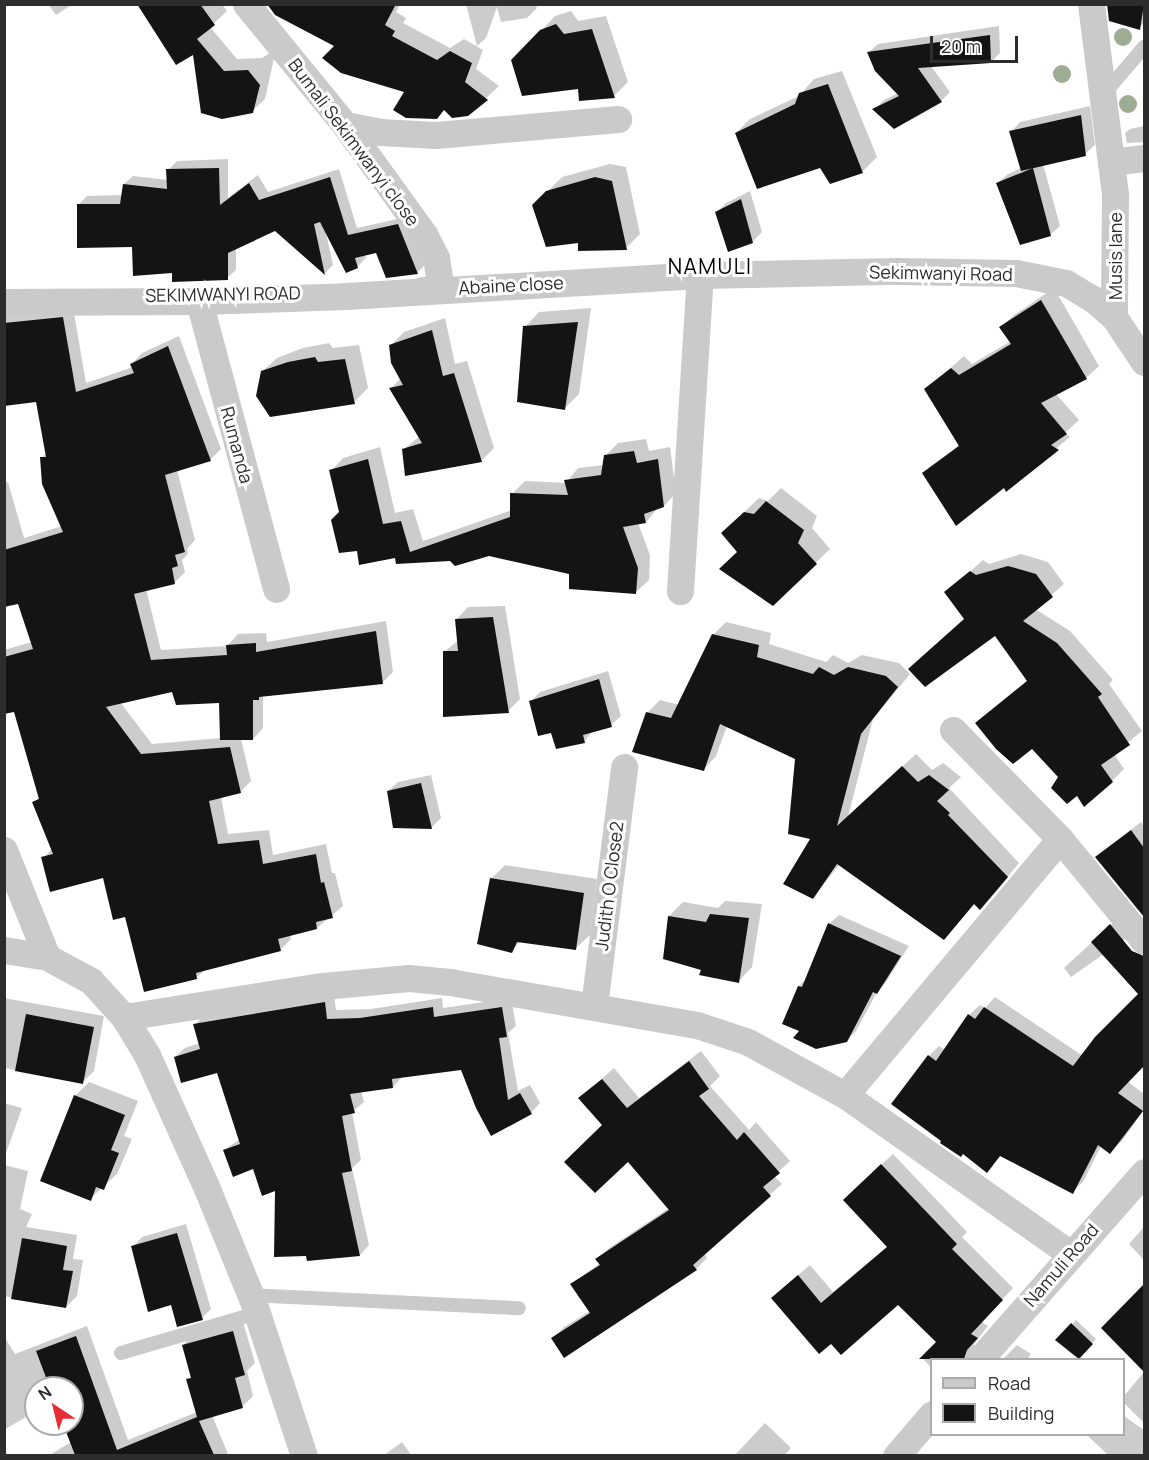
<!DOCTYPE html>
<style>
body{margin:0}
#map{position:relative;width:1149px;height:1460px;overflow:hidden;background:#fff;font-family:Manrope,sans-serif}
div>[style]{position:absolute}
.shadow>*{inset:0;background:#0003}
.building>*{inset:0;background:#141414}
.service>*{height:14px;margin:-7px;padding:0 7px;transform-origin:7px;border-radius:7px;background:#cacaca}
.minor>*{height:27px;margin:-13.5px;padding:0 13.5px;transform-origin:13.5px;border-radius:13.5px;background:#cacaca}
.trees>*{width:18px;height:18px;margin:-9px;border-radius:50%;background:#9eac93}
span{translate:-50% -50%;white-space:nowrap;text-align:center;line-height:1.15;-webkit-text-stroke:6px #fff;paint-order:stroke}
.street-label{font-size:18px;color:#2d2d2d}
.quarter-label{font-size:21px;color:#000;letter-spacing:1.5px}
.frame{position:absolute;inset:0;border:6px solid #2d2d2d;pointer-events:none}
.legend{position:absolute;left:930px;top:1358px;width:195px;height:78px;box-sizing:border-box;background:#fff;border:2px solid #ababab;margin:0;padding:8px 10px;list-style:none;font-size:18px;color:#2d2d2d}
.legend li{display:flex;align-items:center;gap:12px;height:30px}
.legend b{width:30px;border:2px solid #ababab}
.north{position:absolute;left:24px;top:1376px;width:60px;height:60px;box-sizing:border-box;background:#fff;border:2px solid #ababab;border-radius:50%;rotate:325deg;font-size:16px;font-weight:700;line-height:24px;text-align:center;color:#2d2d2d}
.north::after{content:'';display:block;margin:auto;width:21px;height:27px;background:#e52e36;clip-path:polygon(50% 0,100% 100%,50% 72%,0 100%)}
.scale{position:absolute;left:930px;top:36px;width:88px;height:27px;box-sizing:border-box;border:3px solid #2d2d2d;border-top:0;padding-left:8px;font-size:18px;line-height:21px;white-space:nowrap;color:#2d2d2d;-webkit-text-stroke:4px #fff;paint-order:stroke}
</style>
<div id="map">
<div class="shadow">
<i style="clip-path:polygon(48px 4px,73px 4px,56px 15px)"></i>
<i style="clip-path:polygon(139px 4px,222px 4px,227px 11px,210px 27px,237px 59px,262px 58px,276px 49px,265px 99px,252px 111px,194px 53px)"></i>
<i style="clip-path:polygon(268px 4px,400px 4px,396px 12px,406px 18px,403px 23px,450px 48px,464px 39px,483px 50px,476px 69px,499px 86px,468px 115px,445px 109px,437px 118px,406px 91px)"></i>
<i style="clip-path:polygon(466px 4px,535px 4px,537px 8px,527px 18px,501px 22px,497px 7px,486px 38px,477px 46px)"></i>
<i style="clip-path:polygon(1108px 4px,1144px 4px,1144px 23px,1139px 28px)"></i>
<i style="clip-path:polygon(571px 11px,578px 21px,606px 16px,628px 82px,614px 96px,580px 100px,580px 88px,541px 31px,555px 16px)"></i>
<i style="clip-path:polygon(999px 26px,1000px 53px,991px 62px,931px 66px,950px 92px,941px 101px,875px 109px,884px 100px,898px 93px,868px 53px,878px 44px)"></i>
<i style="clip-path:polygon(842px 71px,877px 157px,863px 171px,830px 183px,820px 166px,736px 133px,750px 119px,799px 96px,814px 79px)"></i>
<i style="clip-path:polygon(1090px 106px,1095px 145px,1085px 154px,1043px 164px,1060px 226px,1050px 235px,998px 183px,1008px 174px,1022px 168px,1011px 132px,1020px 122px)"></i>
<i style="clip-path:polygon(1144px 126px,1144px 142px,1127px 143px,1125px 133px,1130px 129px)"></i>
<i style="clip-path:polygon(228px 159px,228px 198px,258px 175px,268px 192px,339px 169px,357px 228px,406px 217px,426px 264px,417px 273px,377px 251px,365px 254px,366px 258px,357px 267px,326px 233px,333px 265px,325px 273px,275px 230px,236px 248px,236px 270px,227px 278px,133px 246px,78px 205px,87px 196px,122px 195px,124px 184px,133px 176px,168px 180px,168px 170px,177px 161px)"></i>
<i style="clip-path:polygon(610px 164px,626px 167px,640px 234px,626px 248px,579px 241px,534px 205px,562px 177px)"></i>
<i style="clip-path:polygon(750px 191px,762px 232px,753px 241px,729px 250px,717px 212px,726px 203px)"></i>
<i style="clip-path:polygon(1054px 288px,1099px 366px,1086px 378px,1056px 394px,1079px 420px,1065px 433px,1070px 437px,1006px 490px,1004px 486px,923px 473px,960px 444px,926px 390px,964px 356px,972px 364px,1011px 341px,1001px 327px,1014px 315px)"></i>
<i style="clip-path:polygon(evenodd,73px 307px,86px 383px,133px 367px,132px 364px,142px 353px,179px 336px,221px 449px,210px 460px,177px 470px,195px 540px,187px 549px,188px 554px,182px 560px,185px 572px,174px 583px,146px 589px,161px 650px,227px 646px,238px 634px,266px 633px,267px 642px,386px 621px,393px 672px,382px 683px,263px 696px,263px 728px,253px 739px,241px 739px,251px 781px,240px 792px,221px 797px,228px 834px,269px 830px,273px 855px,326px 844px,332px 873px,335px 873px,343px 906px,317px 928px,290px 935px,291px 939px,280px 950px,206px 969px,196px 978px,127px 915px,104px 876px,43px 858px,52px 849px,34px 802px,40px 797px,15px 710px,4px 711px,4px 650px,32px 642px,19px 602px,4px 605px,4px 483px,8px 482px,24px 538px,62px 526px,41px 458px,47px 453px,37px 400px,4px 397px,4px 315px,73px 307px,173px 690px,221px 701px,221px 738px,152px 744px,120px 702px,173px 690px)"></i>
<i style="clip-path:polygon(591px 308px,579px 394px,565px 408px,525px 327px,539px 312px)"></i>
<i style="clip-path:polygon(445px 318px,455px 364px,467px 361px,494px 448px,481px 461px,403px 450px,420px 436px,391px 388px,401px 378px,391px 345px,404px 332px)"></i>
<i style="clip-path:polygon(329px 343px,333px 348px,359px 345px,368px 388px,354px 402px,262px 372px,277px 358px,303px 348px)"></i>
<i style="clip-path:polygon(646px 439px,649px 451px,670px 447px,676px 493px,664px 506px,658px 508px,646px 522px,638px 523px,650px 555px,649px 580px,636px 592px,570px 573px,489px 555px,451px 560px,396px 557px,358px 549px,341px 512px,331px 471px,343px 458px,380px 447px,395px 513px,413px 509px,423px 541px,512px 510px,512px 494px,525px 481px,566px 483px,578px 468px,604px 465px,606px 455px,618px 443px)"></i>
<i style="clip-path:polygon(781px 488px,817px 516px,812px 528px,830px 549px,772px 604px,739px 551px,737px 519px,759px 498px,768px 501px)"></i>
<i style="clip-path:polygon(1021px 554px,1048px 562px,1064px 584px,1035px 609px,1070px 631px,1113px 680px,1109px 684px,1142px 731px,1114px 754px,1124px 769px,1112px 781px,1077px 794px,1032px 747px,977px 723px,1028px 680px,995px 634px,965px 619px,946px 593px,983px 560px,989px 564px)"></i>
<i style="clip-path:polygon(505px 606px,520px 699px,508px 711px,444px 652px,459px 640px,457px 619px,468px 607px)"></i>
<i style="clip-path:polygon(726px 622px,771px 633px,769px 644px,826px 662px,833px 655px,848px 663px,862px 655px,899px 663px,910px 674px,873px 719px,848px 817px,916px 754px,932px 770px,943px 763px,961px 777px,949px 788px,1019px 863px,993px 895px,975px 903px,960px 921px,840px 864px,813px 897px,813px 838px,797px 758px,727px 726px,716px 756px,704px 769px,647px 713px,660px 700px,679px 705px,713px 635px)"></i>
<i style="clip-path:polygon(608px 671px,621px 716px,611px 725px,593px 730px,584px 742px,552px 731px,531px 701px,540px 692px)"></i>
<i style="clip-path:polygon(431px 775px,441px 818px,431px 828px,388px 791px,398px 782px)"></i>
<i style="clip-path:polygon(1141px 822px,1144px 827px,1144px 914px,1097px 857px)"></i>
<i style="clip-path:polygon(505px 865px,597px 879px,590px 935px,575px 949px,521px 941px,511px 951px,491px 879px)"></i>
<i style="clip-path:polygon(725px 901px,762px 904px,752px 967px,738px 982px,703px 969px,669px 916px,683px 902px,718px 908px)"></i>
<i style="clip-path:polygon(839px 915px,909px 946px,886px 982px,877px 992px,856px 1031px,846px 1041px,801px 1030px,799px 986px,807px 978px,829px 924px)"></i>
<i style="clip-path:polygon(1115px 921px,1128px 937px,1071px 977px,1064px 968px)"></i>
<i style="clip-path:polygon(1144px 990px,1144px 1063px,1127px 1081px,1144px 1094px,1144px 1110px,1121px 1142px,1110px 1152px,1101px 1146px,1083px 1182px,1072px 1192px,1001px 1155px,986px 1171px,929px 1056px,939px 1046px,945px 1050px,969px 1015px,980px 1005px,985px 1008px,995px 997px,1083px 1056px,1096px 1038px)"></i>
<i style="clip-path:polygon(334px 993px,336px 1010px,371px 1009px,442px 998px,443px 1008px,511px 998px,516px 1026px,508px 1033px,518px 1091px,530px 1085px,540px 1103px,531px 1113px,492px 1134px,462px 1068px,402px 1077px,393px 1087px,361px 1091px,364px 1102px,352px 1112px,361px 1160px,352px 1168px,369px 1245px,360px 1255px,276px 1189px,254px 1167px,224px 1150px,240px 1139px,218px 1071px,175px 1057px,185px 1048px,200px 1043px,195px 1025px,204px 1015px)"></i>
<i style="clip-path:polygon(4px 998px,104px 1016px,94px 1071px,83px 1082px,4px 1068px)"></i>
<i style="clip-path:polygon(701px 1051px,720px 1076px,710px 1086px,749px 1130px,756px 1122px,790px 1161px,774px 1176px,782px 1184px,704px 1253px,707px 1258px,696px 1269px,553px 1338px,564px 1327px,590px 1311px,572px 1284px,600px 1263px,597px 1259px,609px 1248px,669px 1208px,580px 1098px,614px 1068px,639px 1098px)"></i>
<i style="clip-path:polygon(89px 1082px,138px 1101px,124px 1136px,132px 1139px,117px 1174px,90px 1199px,75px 1096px)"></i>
<i style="clip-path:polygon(4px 1103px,22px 1108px,4px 1159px)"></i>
<i style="clip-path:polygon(893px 1154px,967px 1232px,962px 1237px,1013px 1288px,981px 1322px,988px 1326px,974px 1344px,979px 1360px,932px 1360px,932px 1368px,922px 1358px,938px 1342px,898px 1303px,841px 1353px,784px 1287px,810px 1265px,833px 1292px,888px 1246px,856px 1188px)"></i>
<i style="clip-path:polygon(4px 1165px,28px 1171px,20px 1209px,32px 1214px,26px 1227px,77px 1235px,73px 1259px,83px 1260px,77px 1296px,66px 1307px,4px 1296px)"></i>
<i style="clip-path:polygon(186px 1224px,211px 1309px,202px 1318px,172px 1303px,133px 1247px,142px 1237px)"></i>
<i style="clip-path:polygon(1144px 1227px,1144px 1260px,1129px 1244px)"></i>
<i style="clip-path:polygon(1144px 1286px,1144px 1370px,1103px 1328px)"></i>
<i style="clip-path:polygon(1076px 1320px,1096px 1339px,1081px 1355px,1073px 1355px,1061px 1344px,1061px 1336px)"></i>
<i style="clip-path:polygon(243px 1322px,255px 1363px,247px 1371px,253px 1396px,242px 1407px,212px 1415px,228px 1454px,226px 1456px,48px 1456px,71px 1442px,65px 1424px,72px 1424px,72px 1388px,36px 1388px,36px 1411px,4px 1430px,4px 1336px,15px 1354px,87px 1326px,128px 1440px,197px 1412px,188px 1380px,192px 1376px,183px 1345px,194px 1334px)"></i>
<i style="clip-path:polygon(1017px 1345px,1031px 1354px,1027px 1360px,1002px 1360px)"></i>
<i style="clip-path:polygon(1144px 1372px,1144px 1423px,1124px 1403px,1124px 1396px)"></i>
<i style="clip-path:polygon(1124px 1416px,1144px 1430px,1144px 1456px,1109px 1456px,1088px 1436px,1124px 1434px)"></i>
<i style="clip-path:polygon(765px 1423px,791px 1448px,784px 1456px,734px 1456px)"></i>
<i style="clip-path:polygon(402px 1442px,412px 1456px,383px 1456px)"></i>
</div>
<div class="building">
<i style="clip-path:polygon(137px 4px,200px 4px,215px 25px,197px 39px,224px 71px,248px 70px,260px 85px,253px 113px,222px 119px,201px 113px,193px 55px,176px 65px)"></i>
<i style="clip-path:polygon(267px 4px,396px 4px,385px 25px,395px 31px,392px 36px,437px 60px,450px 51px,472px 63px,465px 82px,488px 100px,468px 116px,452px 118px,444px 110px,437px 119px,406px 118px,393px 110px,404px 92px,341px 73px,322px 58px,334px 46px,275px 15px)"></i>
<i style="clip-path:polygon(1107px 4px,1144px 4px,1140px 30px,1109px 21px)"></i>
<i style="clip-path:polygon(556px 24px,564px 34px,592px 29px,615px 98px,579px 101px,578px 89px,522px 96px,511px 60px,540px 30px)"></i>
<i style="clip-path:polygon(990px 35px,991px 63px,918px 68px,942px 102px,894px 129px,872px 109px,899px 96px,875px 71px,867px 52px)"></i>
<i style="clip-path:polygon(828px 84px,863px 173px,830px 184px,820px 168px,757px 189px,735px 133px,795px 104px,799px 93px)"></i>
<i style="clip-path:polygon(1081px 115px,1086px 156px,1021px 171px,1009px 131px)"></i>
<i style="clip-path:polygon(219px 168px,220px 205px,249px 183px,259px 200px,330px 177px,348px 235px,398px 224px,418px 274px,386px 278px,376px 253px,355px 258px,358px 268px,346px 273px,320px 222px,314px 224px,325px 275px,275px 231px,228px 253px,228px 280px,172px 282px,172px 273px,133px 276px,132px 247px,77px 248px,77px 204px,120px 204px,123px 184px,167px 189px,166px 169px)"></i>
<i style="clip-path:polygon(1033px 168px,1051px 236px,1020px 245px,996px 183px)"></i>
<i style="clip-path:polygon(595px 177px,612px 181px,627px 250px,578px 251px,578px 243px,546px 247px,532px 205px,546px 191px)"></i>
<i style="clip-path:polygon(741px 199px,753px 243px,728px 252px,715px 212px)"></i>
<i style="clip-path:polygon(1041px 300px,1087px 379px,1041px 403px,1067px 434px,1051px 445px,1059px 450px,1006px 492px,1004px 488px,956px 526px,922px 473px,959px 446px,924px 389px,951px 368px,959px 375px,1011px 344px,999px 327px)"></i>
<i style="clip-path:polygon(63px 317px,76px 392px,134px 373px,130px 364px,168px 346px,211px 461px,165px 475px,185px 552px,175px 555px,178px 566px,172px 568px,175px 584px,134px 594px,151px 660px,227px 655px,226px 645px,256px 643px,256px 652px,376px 631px,383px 684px,259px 697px,259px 700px,253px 700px,253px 740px,220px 740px,219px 703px,176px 705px,172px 692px,106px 707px,141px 754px,230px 747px,241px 793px,209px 801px,218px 844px,259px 840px,263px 864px,316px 854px,321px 883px,324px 882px,333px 918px,316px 922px,317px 929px,278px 939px,281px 951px,196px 973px,197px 979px,144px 992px,125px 917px,113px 920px,103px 878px,50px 892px,41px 857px,53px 854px,32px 802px,39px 799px,14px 712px,4px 714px,4px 657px,33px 649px,18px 604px,4px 607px,4px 550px,63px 532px,42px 484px,40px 457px,46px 457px,36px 402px,4px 406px,4px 323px)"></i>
<i style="clip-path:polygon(578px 322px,565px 410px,517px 402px,523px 326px)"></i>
<i style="clip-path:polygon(432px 330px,443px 376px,454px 373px,482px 462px,405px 476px,402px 449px,422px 443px,389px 388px,403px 385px,391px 363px,389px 345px)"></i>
<i style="clip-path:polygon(315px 357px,318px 362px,345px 359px,355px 404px,270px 417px,256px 396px,261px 371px,288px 362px)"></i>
<i style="clip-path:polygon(634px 451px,637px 463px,658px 459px,664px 507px,644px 514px,646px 523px,623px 527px,638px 568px,636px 594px,569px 589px,569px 574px,489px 556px,455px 566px,450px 561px,396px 564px,395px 558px,359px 565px,357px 551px,339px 553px,331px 520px,339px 512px,329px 470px,368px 459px,383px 524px,401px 521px,410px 552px,510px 517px,510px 493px,568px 495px,564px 480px,601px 475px,604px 455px)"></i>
<i style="clip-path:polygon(766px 501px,804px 530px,798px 543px,817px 564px,773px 606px,719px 569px,737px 552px,721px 533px,744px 512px,754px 514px)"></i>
<i style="clip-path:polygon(1008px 566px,1036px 574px,1053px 597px,1023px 621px,1057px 643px,1102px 694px,1098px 697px,1130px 745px,1101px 765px,1113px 782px,1084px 807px,1077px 796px,1067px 804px,1051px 788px,1058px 777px,1032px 749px,1013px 764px,996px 749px,975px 723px,1027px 681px,995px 636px,925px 687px,908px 669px,964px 619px,944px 592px,970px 571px,976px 575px)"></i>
<i style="clip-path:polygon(493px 617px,509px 713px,443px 717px,443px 651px,458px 651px,455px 619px)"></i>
<i style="clip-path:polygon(712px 634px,759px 645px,757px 657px,813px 674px,819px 667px,834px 675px,848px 667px,886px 676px,898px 687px,861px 734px,837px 826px,902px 766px,918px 782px,929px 775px,949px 790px,937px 801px,950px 813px,948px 815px,1008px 877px,980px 910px,974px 904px,944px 940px,837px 864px,813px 899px,783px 884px,810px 839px,788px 834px,795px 759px,720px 724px,704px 771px,632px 752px,646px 712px,671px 718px)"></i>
<i style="clip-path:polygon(599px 679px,612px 727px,583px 735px,585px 743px,556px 749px,551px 733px,538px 736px,529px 701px)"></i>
<i style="clip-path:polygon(421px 783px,432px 829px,393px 828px,387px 791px)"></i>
<i style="clip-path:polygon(1131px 830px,1144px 848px,1144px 917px,1095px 857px)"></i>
<i style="clip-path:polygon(490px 878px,584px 893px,576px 950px,517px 942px,512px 953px,477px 944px)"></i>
<i style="clip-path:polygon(710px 914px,749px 918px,739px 983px,699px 975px,701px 970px,663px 959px,668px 916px,706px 922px)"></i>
<i style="clip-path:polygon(828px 923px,901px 956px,877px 994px,873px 992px,847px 1042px,816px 1049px,793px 1038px,799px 1031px,782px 1024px,798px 986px,802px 987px)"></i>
<i style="clip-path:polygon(1110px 924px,1132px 951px,1144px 956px,1144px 1066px,1118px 1093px,1143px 1111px,1110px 1154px,1098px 1145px,1073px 1194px,1000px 1156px,987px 1173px,963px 1154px,961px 1157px,940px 1143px,941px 1141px,891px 1104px,928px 1055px,936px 1061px,968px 1014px,975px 1019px,984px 1007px,1073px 1066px,1095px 1037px,1138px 994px,1091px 942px)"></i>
<i style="clip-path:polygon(325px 1002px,327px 1019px,360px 1018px,433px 1007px,434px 1017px,502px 1007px,507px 1037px,499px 1038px,508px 1100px,520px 1093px,532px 1114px,491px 1136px,476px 1108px,461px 1070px,392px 1079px,393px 1088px,350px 1094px,355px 1113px,342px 1116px,352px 1171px,342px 1173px,360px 1256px,307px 1261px,306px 1256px,274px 1257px,275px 1191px,262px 1196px,253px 1169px,233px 1177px,223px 1150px,240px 1144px,217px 1073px,181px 1083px,174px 1057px,200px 1049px,193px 1024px)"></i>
<i style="clip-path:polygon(26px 1014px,94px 1027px,83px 1084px,15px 1071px)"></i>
<i style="clip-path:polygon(689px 1061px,709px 1089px,699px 1096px,737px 1140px,744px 1132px,780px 1173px,763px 1187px,771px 1196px,693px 1265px,697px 1270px,564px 1358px,551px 1338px,590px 1313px,570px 1284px,600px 1265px,595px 1259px,669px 1210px,628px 1162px,595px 1193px,564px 1162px,602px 1125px,578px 1098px,602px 1079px,627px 1108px)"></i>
<i style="clip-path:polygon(74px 1095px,125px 1115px,111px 1150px,119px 1153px,104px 1190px,96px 1187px,91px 1201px,40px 1181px)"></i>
<i style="clip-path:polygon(881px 1164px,957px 1244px,952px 1249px,1003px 1300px,971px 1334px,978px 1338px,967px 1350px,964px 1359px,919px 1359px,936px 1342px,898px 1305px,841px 1355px,831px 1344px,819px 1354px,771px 1298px,798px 1275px,821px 1303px,887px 1247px,843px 1200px)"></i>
<i style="clip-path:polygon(177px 1233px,203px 1320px,177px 1327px,171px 1305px,148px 1312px,131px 1246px)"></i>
<i style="clip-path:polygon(22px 1238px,67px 1246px,63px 1270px,73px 1271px,66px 1308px,11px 1299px)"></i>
<i style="clip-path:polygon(1144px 1284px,1144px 1372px,1101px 1328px)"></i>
<i style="clip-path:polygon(1071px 1323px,1093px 1344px,1079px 1359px,1055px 1340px)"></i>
<i style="clip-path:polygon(233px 1331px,245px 1375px,235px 1378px,243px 1408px,199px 1421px,214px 1455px,75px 1455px,63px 1424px,72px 1424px,72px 1388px,50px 1388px,36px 1351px,76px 1336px,117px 1450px,197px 1417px,186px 1379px,191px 1378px,182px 1345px)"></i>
</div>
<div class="service">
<i style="left:1104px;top:94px;width:62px;rotate:-49.6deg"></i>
<i style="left:249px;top:1295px;width:270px;rotate:2.8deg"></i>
<i style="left:121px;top:1353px;width:142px;rotate:-16.4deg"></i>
</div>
<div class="minor">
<i style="left:246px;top:4px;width:156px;rotate:50.7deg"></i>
<i style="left:345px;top:125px;width:135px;rotate:54.1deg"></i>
<i style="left:424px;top:234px;width:27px;rotate:63deg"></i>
<i style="left:436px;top:258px;width:31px;rotate:81deg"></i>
<i style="left:441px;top:289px;width:19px;rotate:177deg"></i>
<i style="left:1091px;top:4px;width:193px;rotate:82.8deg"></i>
<i style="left:1115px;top:195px;width:122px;rotate:90.5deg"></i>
<i style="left:345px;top:125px;width:36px;rotate:11deg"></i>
<i style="left:380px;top:132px;width:56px;rotate:3.1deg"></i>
<i style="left:436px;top:135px;width:183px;rotate:-5deg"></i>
<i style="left:1111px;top:162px;width:33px;rotate:-7deg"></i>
<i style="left:199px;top:301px;width:298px;rotate:75deg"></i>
<i style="left:4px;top:302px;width:195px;rotate:-0.3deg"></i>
<i style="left:199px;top:301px;width:147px;rotate:-1.9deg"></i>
<i style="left:346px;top:296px;width:355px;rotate:-3.4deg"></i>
<i style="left:700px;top:275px;width:197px;rotate:-1.2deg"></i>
<i style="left:897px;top:271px;width:119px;rotate:1deg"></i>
<i style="left:1016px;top:273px;width:51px;rotate:11.3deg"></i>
<i style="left:1066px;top:283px;width:31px;rotate:31deg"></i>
<i style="left:1093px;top:299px;width:28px;rotate:41deg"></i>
<i style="left:1114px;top:317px;width:54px;rotate:56.3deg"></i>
<i style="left:680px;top:591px;width:317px;rotate:-86.4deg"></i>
<i style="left:953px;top:730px;width:153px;rotate:45.5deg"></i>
<i style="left:1060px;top:839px;width:132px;rotate:50.5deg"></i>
<i style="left:4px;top:850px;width:115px;rotate:68.1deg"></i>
<i style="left:4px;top:950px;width:44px;rotate:9.2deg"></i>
<i style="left:47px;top:957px;width:50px;rotate:28.6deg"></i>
<i style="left:91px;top:981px;width:49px;rotate:47.5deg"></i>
<i style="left:124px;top:1017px;width:44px;rotate:58.8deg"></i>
<i style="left:147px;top:1055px;width:149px;rotate:65.8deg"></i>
<i style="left:208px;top:1191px;width:122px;rotate:67.8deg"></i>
<i style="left:254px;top:1304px;width:160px;rotate:71.8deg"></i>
<i style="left:594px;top:1006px;width:241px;rotate:-82.8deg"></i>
<i style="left:124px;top:1017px;width:201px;rotate:-8.9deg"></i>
<i style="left:323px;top:986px;width:86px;rotate:-5.3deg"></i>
<i style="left:409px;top:978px;width:41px;rotate:5.6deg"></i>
<i style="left:450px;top:982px;width:251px;rotate:9.9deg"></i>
<i style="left:697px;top:1025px;width:54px;rotate:18.4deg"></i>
<i style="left:748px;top:1042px;width:111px;rotate:28.7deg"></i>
<i style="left:845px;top:1095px;width:276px;rotate:35.2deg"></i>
<i style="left:845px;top:1095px;width:334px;rotate:-50deg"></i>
<i style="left:979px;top:1360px;width:250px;rotate:-48.7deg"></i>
<i style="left:896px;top:1456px;width:55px;rotate:-49.4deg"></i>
</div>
<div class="trees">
<i style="left:1123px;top:37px"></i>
<i style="left:1062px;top:74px"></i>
<i style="left:1128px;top:104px"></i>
</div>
<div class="street-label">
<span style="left:354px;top:142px;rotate:53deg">Bumali Sekimwanyi close</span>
<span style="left:1115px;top:256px;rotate:-90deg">Musis lane</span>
<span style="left:941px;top:273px;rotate:1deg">Sekimwanyi Road</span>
<span style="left:511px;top:285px;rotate:-3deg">Abaine close</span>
<span style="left:223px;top:294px;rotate:-1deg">SEKIMWANYI ROAD</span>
<span style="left:237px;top:445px;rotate:75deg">Rumanda</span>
<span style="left:609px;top:886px;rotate:-83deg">Judith O Close2</span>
<span style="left:1061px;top:1265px;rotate:-49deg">Namuli Road</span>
</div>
<div class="quarter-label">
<span style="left:710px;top:266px">NAMULI</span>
</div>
<div class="frame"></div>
<ul class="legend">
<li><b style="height:8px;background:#cacaca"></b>Road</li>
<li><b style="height:16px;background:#141414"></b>Building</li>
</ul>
<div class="north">N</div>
<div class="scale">20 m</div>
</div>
